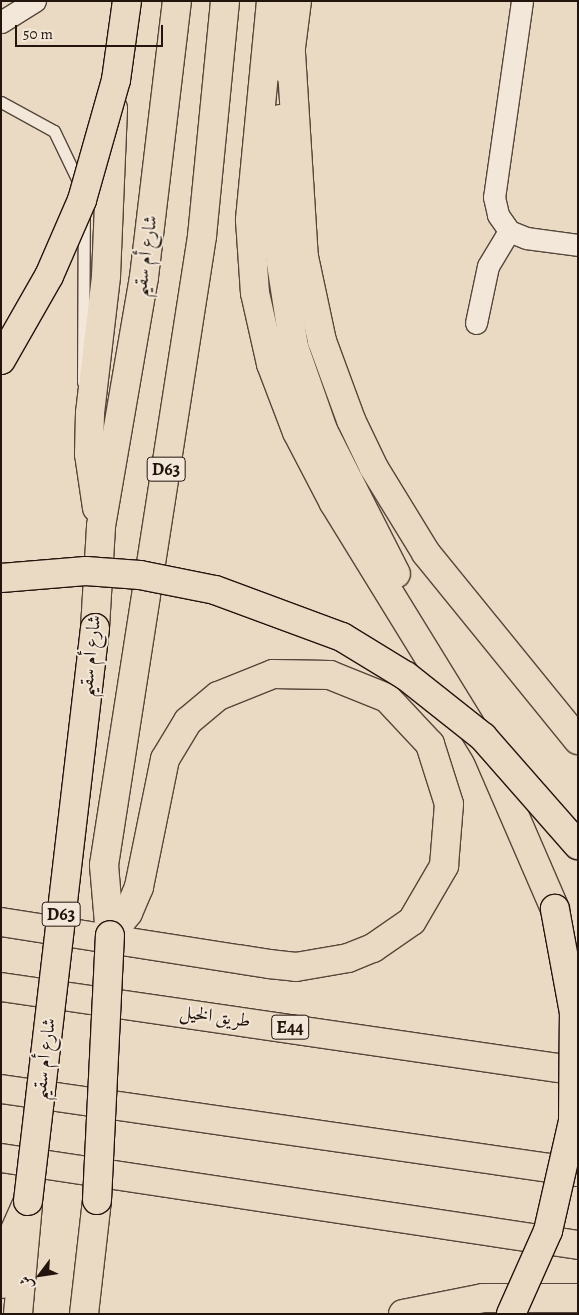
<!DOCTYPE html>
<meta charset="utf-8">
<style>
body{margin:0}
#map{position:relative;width:579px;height:1315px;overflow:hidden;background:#ebdac3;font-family:Alegreya,Amiri,serif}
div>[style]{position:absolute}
.roads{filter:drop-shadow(1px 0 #55463a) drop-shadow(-1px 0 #55463a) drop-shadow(0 1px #55463a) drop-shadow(0 -1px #55463a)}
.lane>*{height:11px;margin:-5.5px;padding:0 5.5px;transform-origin:5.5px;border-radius:5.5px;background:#f2e7d8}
.street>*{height:21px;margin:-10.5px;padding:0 10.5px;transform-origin:10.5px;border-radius:10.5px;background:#f2e7d8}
.primary>*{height:28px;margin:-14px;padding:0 14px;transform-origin:14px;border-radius:14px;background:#ebdac3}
.highway>*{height:28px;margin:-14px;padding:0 14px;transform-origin:14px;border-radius:14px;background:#ebdac3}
.bridges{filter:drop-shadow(1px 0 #23140d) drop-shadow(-1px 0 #23140d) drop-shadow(0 1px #23140d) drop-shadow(0 -1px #23140d)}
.primary-bridge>*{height:28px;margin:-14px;padding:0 14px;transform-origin:14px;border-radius:14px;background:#ebdac3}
.highway-bridge>*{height:28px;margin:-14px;padding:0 14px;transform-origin:14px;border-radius:14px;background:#ebdac3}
span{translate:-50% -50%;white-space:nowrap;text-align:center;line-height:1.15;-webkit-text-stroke:4px #f2e7d8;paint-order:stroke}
.shield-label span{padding:1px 4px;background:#f2e7d8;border:1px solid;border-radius:4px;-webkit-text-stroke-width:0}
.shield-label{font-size:18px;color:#23140d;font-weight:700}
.street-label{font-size:19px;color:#23140d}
.frame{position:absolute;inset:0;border:2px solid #23140d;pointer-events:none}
.north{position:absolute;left:15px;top:1250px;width:50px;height:50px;-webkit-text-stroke:4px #f2e7d8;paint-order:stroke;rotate:239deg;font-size:14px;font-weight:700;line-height:20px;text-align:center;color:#23140d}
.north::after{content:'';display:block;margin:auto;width:18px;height:22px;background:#23140d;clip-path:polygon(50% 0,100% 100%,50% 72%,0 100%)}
.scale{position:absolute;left:15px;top:25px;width:148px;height:22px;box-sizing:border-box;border:2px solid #23140d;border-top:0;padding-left:6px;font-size:15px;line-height:18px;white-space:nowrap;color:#23140d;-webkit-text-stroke:4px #f2e7d8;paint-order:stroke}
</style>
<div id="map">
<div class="roads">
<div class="lane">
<i style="left:1px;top:102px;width:60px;rotate:28.7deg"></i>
<i style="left:54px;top:131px;width:60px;rotate:64.3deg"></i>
<i style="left:83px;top:382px;width:169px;rotate:-89.7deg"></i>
</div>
<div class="street">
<i style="left:522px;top:1px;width:198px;rotate:98.1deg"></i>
<i style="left:494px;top:197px;width:18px;rotate:77deg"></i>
<i style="left:498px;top:215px;width:19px;rotate:55deg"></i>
<i style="left:509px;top:231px;width:18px;rotate:22deg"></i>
<i style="left:526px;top:238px;width:52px;rotate:7.7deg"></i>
<i style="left:1px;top:22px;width:40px;rotate:-32deg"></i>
<i style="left:476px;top:323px;width:58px;rotate:-78.1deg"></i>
<i style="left:488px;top:266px;width:41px;rotate:-59deg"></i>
</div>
<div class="primary">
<i style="left:97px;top:508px;width:55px;rotate:-98.4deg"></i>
<i style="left:89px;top:454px;width:41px;rotate:-88.6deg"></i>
<i style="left:90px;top:413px;width:138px;rotate:-83.3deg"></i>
<i style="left:106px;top:276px;width:168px;rotate:-87.6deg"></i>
<i style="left:95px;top:628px;width:102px;rotate:-86.6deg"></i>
<i style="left:101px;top:526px;width:253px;rotate:-80.2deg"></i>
<i style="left:144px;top:277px;width:278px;rotate:-83.2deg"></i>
<i style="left:110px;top:935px;width:70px;rotate:-94.9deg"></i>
<i style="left:104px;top:865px;width:637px;rotate:-81.14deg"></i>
<i style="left:202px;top:236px;width:236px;rotate:-84.4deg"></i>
<i style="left:18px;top:1314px;width:109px;rotate:-84.8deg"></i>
<i style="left:84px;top:1314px;width:115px;rotate:-83.5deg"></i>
</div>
<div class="highway">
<i style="left:271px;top:1px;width:220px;rotate:95.5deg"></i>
<i style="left:250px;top:220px;width:73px;rotate:86.1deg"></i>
<i style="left:255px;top:293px;width:73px;rotate:77.3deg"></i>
<i style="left:271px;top:364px;width:73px;rotate:69.1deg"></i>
<i style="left:297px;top:432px;width:80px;rotate:62.5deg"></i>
<i style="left:334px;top:503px;width:292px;rotate:58.4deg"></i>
<i style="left:487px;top:752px;width:171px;rotate:66.6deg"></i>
<i style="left:291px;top:53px;width:204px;rotate:86.4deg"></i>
<i style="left:304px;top:257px;width:86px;rotate:77.9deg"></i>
<i style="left:322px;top:341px;width:84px;rotate:69.8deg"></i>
<i style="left:351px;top:420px;width:53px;rotate:64.4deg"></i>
<i style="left:374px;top:468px;width:100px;rotate:58.5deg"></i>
<i style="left:426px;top:553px;width:241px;rotate:50.9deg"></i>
<i style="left:288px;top:71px;width:71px;rotate:-82.7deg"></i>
<i style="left:280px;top:119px;width:112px;rotate:92deg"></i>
<i style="left:276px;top:231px;width:117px;rotate:81.2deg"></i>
<i style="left:294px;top:347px;width:88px;rotate:70.7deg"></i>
<i style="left:323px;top:430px;width:161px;rotate:63.1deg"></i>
<i style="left:1px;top:922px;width:271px;rotate:8.9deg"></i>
<i style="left:269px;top:964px;width:27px;rotate:6deg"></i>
<i style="left:296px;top:967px;width:53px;rotate:-9.8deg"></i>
<i style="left:348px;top:958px;width:27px;rotate:-22deg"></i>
<i style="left:373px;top:948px;width:47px;rotate:-34.7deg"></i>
<i style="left:412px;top:921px;width:64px;rotate:-59.8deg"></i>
<i style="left:444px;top:866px;width:62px;rotate:-85.4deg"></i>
<i style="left:449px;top:804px;width:63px;rotate:-107.6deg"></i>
<i style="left:430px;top:744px;width:63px;rotate:-133.1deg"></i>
<i style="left:387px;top:698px;width:61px;rotate:-158deg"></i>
<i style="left:330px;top:675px;width:57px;rotate:-179deg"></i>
<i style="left:273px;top:674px;width:59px;rotate:158.2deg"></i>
<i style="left:218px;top:696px;width:39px;rotate:140deg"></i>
<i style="left:188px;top:721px;width:44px;rotate:121.2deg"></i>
<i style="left:165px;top:759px;width:131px;rotate:101.5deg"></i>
<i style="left:139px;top:887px;width:28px;rotate:113deg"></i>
<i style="left:128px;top:913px;width:28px;rotate:129deg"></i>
<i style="left:1px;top:987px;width:583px;rotate:8.28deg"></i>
<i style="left:1px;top:1089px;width:583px;rotate:8.19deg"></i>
<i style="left:1px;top:1158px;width:584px;rotate:8.57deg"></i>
<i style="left:1px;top:1284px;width:39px;rotate:-80deg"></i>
<i style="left:8px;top:1246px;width:49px;rotate:-66deg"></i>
<i style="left:403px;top:1314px;width:82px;rotate:-11.3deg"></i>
<i style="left:483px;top:1298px;width:95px"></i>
</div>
</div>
<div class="bridges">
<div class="primary-bridge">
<i style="left:97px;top:1200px;width:265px;rotate:-87.2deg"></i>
<i style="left:28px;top:1201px;width:577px;rotate:-83.33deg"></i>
</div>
<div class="highway-bridge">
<i style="left:1px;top:360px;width:97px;rotate:-60.3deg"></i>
<i style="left:49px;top:276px;width:83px;rotate:-66.5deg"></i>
<i style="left:82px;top:200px;width:125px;rotate:-74.2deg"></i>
<i style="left:116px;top:80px;width:80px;rotate:-82.1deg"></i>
<i style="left:1px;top:578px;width:85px;rotate:-4.7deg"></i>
<i style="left:86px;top:571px;width:54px;rotate:4.2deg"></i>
<i style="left:140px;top:575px;width:76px;rotate:11.3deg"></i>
<i style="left:215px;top:590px;width:135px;rotate:20.3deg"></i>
<i style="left:342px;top:637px;width:75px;rotate:31.4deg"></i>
<i style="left:406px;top:676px;width:98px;rotate:38.4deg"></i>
<i style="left:483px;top:737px;width:144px;rotate:48.7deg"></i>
<i style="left:511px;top:1314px;width:91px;rotate:-66deg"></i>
<i style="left:548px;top:1231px;width:113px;rotate:-77.2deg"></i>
<i style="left:573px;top:1121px;width:108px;rotate:-89.5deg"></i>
<i style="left:574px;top:1013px;width:106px;rotate:-100.4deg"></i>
</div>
</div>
<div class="shield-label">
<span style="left:166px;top:469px">D63</span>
<span style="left:61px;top:914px">D63</span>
<span style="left:290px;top:1027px">E44</span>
</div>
<div class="street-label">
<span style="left:146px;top:256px;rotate:-82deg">شارع أم سقيم</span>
<span style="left:91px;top:656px;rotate:-84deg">شارع أم سقيم</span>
<span style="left:215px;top:1017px;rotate:8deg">طريق الخيل</span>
<span style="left:45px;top:1059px;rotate:-83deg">شارع أم سقيم</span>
</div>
<div class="frame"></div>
<div class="north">ش</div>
<div class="scale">50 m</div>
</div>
